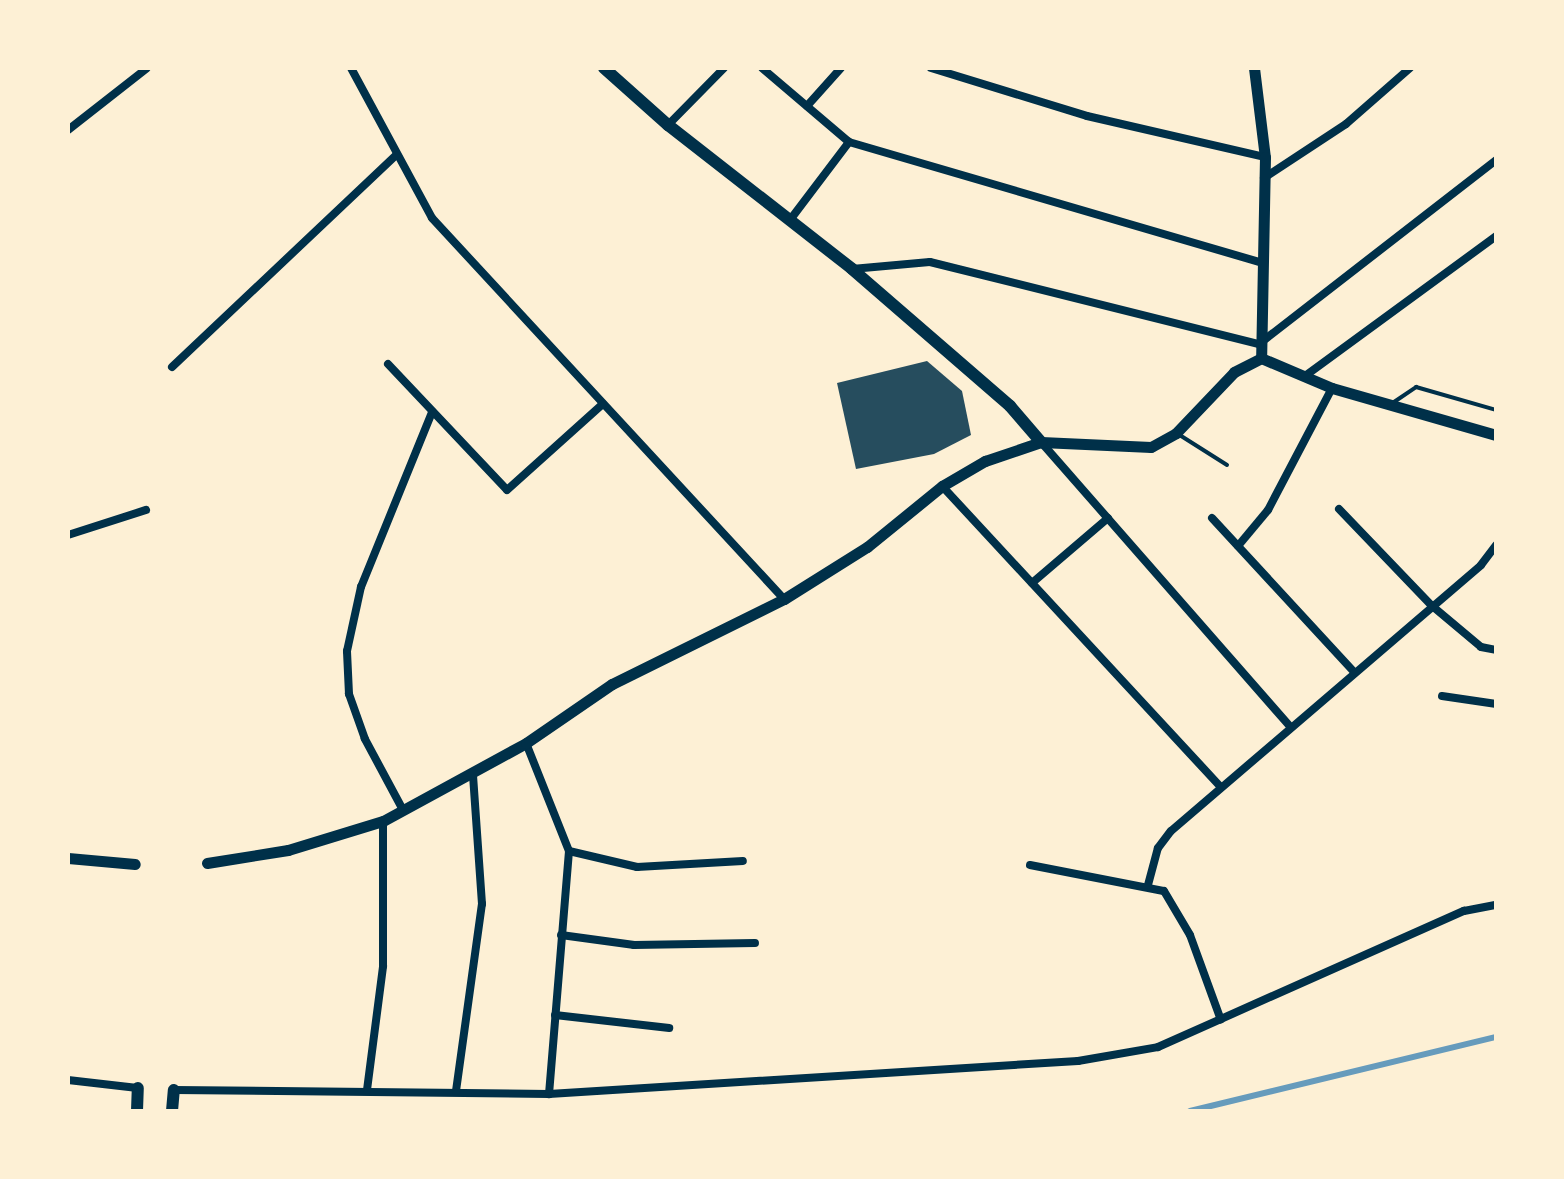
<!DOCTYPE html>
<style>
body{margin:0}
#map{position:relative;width:1564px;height:1179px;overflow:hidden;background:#fdf0d5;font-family:Raleway,sans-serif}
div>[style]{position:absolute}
.stream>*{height:6px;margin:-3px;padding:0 3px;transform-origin:3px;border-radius:3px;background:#669bbc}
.building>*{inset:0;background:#264d5e}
.service>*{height:4px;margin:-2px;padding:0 2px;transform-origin:2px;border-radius:2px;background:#003049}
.minor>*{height:8px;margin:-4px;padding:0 4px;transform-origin:4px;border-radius:4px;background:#003049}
.tertiary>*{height:11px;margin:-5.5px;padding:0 5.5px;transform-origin:5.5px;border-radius:5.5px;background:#003049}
.secondary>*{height:12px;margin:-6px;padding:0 6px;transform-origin:6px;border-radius:6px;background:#003049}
span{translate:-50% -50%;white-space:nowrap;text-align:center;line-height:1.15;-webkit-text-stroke:8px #fdf0d5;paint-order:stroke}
.frame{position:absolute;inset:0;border:70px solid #fdf0d5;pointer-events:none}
</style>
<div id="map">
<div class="stream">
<i style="left:1190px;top:1111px;width:315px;rotate:-13.6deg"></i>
</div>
<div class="building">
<i style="clip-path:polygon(927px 361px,962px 391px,971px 435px,934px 454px,856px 469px,837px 383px)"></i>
</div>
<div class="service">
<i style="left:1394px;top:402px;width:27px;rotate:-34deg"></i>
<i style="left:1416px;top:387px;width:83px;rotate:16deg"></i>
<i style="left:1178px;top:434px;width:58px;rotate:32.3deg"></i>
</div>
<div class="minor">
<i style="left:351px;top:68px;width:170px;rotate:61.6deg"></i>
<i style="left:432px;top:218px;width:519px;rotate:47.27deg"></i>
<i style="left:762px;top:68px;width:114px;rotate:40.4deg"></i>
<i style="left:849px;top:142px;width:428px;rotate:16.3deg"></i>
<i style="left:931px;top:68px;width:163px;rotate:17.1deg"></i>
<i style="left:1087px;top:116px;width:183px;rotate:13deg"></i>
<i style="left:807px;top:106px;width:51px;rotate:-48.2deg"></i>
<i style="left:668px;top:125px;width:80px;rotate:-45.5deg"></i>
<i style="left:68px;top:130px;width:100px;rotate:-38.1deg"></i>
<i style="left:1264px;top:178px;width:98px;rotate:-33.4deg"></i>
<i style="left:1346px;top:124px;width:85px;rotate:-41.2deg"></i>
<i style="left:790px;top:220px;width:98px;rotate:-52.9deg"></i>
<i style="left:852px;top:269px;width:78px;rotate:-5.1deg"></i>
<i style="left:930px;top:262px;width:339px;rotate:14deg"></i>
<i style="left:1259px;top:344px;width:300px;rotate:-37.8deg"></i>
<i style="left:388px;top:364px;width:173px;rotate:46.6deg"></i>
<i style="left:507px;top:490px;width:129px;rotate:-41.9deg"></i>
<i style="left:172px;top:367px;width:308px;rotate:-43.4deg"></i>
<i style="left:1305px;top:376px;width:237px;rotate:-36.2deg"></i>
<i style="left:1041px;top:442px;width:376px;rotate:48.8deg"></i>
<i style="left:942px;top:486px;width:409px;rotate:47.2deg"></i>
<i style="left:1339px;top:509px;width:133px;rotate:46.2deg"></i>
<i style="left:1431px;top:605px;width:65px;rotate:40deg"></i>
<i style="left:1481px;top:647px;width:15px;rotate:11deg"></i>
<i style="left:1212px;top:518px;width:208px;rotate:47.3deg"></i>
<i style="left:68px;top:535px;width:82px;rotate:-17.8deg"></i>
<i style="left:1238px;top:546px;width:47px;rotate:-50.2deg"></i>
<i style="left:1268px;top:510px;width:138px;rotate:-62.3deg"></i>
<i style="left:1032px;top:583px;width:100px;rotate:-40.5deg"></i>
<i style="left:1442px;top:696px;width:55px;rotate:8.4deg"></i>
<i style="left:526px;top:743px;width:116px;rotate:68.3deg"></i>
<i style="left:569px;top:851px;width:244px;rotate:94.7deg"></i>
<i style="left:403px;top:810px;width:81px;rotate:-118.2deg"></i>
<i style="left:365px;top:739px;width:48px;rotate:-109.6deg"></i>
<i style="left:349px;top:694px;width:43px;rotate:-92.7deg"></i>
<i style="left:347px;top:651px;width:66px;rotate:-77.7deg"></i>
<i style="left:361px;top:587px;width:189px;rotate:-67.9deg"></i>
<i style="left:569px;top:851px;width:70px;rotate:13.2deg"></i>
<i style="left:637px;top:867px;width:106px;rotate:-3.2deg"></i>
<i style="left:1030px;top:865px;width:136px;rotate:11deg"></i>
<i style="left:1164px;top:891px;width:51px;rotate:59.4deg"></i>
<i style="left:1190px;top:935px;width:90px;rotate:70deg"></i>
<i style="left:1148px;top:885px;width:38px;rotate:-75deg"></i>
<i style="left:1158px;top:848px;width:21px;rotate:-53deg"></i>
<i style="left:1171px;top:831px;width:408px;rotate:-40.6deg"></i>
<i style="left:1481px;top:565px;width:25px;rotate:-53deg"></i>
<i style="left:561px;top:935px;width:74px;rotate:7.8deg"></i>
<i style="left:634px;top:945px;width:121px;rotate:-0.9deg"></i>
<i style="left:555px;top:1015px;width:115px;rotate:6.5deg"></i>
<i style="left:68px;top:1080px;width:70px;rotate:6.5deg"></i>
<i style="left:174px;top:1090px;width:375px;rotate:0.6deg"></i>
<i style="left:549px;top:1094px;width:530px;rotate:-3.57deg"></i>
<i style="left:1078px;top:1061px;width:81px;rotate:-9.9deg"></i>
<i style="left:1158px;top:1047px;width:335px;rotate:-24deg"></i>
<i style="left:1464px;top:911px;width:33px;rotate:-11deg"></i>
<i style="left:367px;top:1090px;width:125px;rotate:-82.6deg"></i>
<i style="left:383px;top:966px;width:145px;rotate:-90deg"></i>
<i style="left:456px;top:1091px;width:189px;rotate:-82.1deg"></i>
<i style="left:482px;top:904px;width:130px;rotate:-94deg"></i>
</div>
<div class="tertiary">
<i style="left:1254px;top:68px;width:90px;rotate:83deg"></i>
<i style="left:1265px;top:157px;width:201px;rotate:91.1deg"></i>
<i style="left:1261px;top:358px;width:77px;rotate:22.9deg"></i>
<i style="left:1332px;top:388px;width:171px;rotate:16deg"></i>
<i style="left:68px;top:858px;width:67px;rotate:5.1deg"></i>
<i style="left:207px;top:863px;width:82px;rotate:-9.1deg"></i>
<i style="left:288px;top:850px;width:99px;rotate:-17deg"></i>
<i style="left:383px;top:821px;width:163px;rotate:-28.6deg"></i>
<i style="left:526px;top:743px;width:104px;rotate:-34.5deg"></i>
<i style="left:612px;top:684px;width:192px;rotate:-26.3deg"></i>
<i style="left:784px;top:599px;width:98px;rotate:-32.1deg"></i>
<i style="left:867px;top:547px;width:97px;rotate:-39.1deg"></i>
<i style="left:942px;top:486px;width:50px;rotate:-30.2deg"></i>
<i style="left:985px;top:461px;width:59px;rotate:-18.7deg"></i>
<i style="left:1041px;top:442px;width:110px;rotate:2.6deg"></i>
<i style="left:1151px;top:447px;width:29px;rotate:-29deg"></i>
<i style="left:1176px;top:433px;width:84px;rotate:-46.4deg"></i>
<i style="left:1234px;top:372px;width:30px;rotate:-27deg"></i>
</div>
<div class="secondary">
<i style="left:604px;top:68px;width:86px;rotate:41.7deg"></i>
<i style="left:668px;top:125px;width:234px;rotate:38deg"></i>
<i style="left:852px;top:269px;width:209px;rotate:40.9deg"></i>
<i style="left:1010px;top:406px;width:48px;rotate:49.3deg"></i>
<i style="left:137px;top:1111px;width:23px;rotate:-88deg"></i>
<i style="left:172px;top:1111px;width:21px;rotate:-85deg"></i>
</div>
<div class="frame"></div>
</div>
